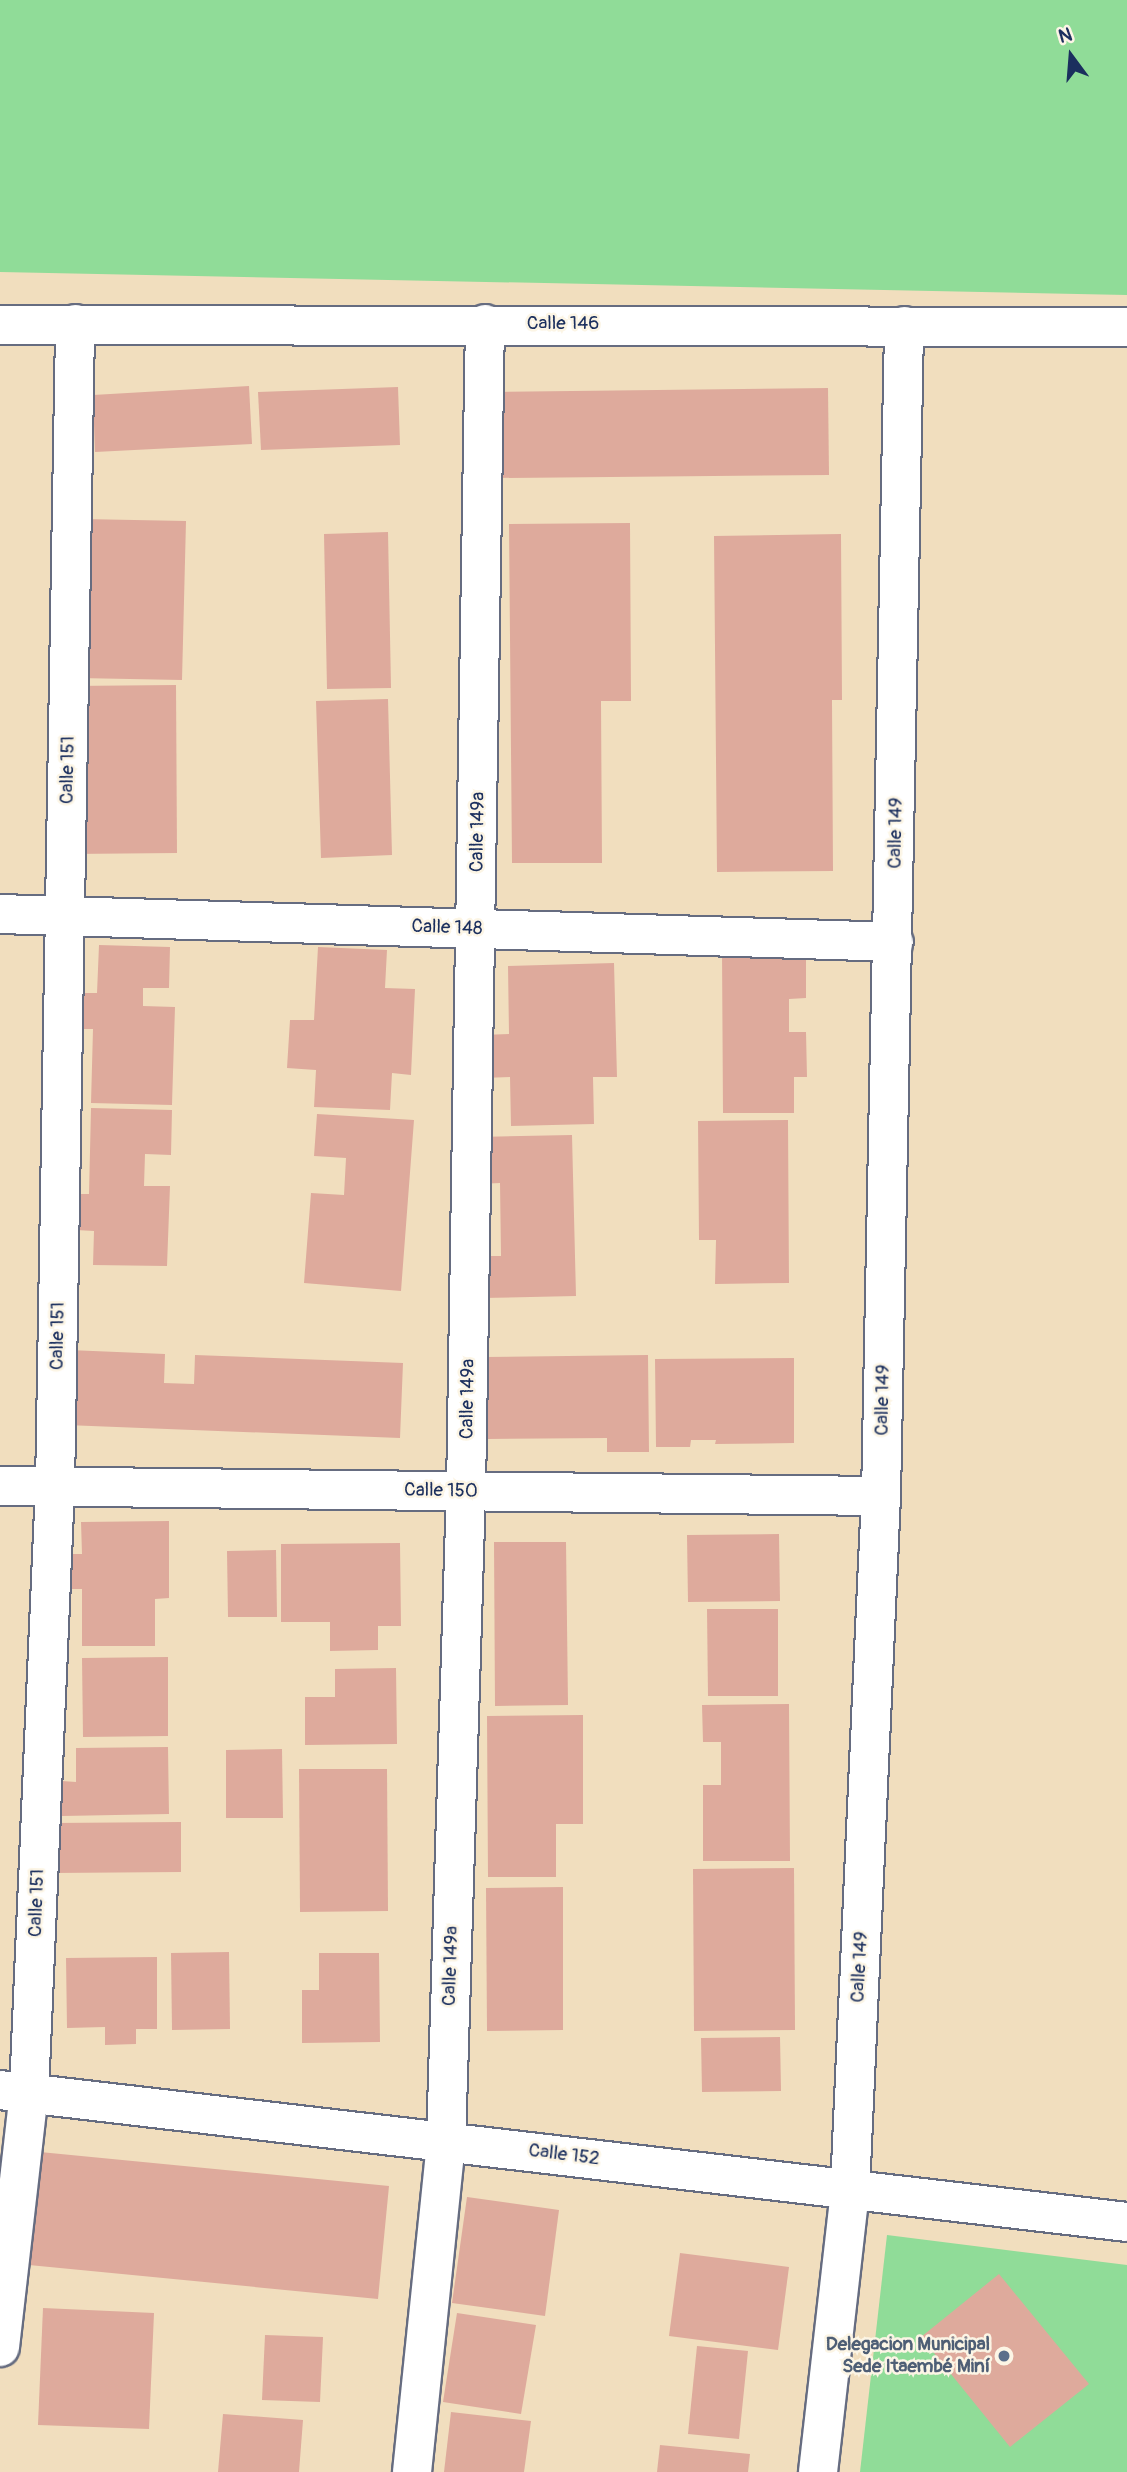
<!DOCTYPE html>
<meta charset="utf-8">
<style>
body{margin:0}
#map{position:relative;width:1127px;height:2472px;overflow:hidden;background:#f1debe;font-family:Pangolin,sans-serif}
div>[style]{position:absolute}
.green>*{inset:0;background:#90dc98}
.building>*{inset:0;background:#deaa9c}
.roads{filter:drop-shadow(2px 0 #666c80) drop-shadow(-2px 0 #666c80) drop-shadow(0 2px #666c80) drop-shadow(0 -2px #666c80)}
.minor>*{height:38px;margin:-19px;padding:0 19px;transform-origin:19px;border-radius:19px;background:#fff}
.dots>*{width:19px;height:19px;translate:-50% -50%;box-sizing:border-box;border:4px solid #fcf5e5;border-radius:50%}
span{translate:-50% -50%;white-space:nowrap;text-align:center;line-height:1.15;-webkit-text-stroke:5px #fcf5e5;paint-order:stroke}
.street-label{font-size:19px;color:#1b2f5e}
.service-label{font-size:19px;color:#4e5e75;font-weight:700}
.right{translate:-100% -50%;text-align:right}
.north{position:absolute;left:1036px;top:21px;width:70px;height:70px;-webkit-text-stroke:5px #fcf5e5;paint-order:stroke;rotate:344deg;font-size:19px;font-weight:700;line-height:28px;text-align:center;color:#1b2f5e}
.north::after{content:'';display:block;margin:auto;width:24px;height:32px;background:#1b2f5e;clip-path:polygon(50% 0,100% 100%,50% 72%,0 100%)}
</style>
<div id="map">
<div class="green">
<i style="clip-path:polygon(0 0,1127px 0,1127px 295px,0 272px)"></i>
<i style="clip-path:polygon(887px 2235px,1127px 2265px,1127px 2472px,860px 2472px)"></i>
</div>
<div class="building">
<i style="clip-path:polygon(249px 386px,252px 444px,95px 452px,93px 395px)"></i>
<i style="clip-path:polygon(398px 387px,400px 445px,261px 450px,258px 392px)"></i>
<i style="clip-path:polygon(828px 388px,829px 475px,495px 478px,494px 392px)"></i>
<i style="clip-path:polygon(82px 519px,186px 521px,182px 680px,78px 678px)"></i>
<i style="clip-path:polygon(630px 523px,631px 701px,601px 701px,602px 863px,512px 863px,509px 524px)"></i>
<i style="clip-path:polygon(388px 532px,391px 688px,327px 689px,324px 534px)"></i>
<i style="clip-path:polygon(841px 534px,842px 700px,832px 700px,833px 871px,717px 872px,714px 536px)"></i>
<i style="clip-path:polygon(176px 685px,177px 853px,71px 854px,71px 686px)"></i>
<i style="clip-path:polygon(388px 699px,392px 855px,321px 858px,316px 701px)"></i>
<i style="clip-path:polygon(99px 945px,170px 947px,169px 988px,143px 988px,143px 1006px,175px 1007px,172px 1105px,91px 1103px,93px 1029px,71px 1029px,72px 993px,97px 993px)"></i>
<i style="clip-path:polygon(318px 947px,387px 950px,385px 988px,415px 989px,411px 1075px,392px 1073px,390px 1110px,314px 1107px,316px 1070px,287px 1068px,290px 1020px,314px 1020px)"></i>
<i style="clip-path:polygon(722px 951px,806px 951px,806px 998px,789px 999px,789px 1032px,806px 1032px,807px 1077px,794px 1077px,794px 1113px,723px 1113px)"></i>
<i style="clip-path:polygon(614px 963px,617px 1077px,593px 1077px,594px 1124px,511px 1126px,510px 1077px,483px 1078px,482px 1035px,509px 1034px,508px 966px)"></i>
<i style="clip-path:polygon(91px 1108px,172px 1110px,171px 1155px,145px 1154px,144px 1186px,170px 1186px,167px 1266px,93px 1265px,94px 1231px,76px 1230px,77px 1194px,89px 1194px)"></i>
<i style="clip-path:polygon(317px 1114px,414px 1120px,401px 1291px,304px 1283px,311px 1193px,344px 1195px,346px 1158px,314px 1156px)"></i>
<i style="clip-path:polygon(788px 1120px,789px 1283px,715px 1284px,716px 1240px,699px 1240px,698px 1121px)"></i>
<i style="clip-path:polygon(572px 1135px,576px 1296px,482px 1298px,480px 1256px,501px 1256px,500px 1183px,479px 1184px,478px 1137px)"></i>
<i style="clip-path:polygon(69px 1350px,165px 1354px,164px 1383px,194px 1384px,195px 1355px,403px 1363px,400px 1438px,66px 1425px)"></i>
<i style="clip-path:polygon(648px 1355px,649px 1452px,607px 1452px,607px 1438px,487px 1439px,486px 1357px)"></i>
<i style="clip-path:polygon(794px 1358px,794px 1443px,715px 1444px,716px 1440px,691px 1440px,690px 1447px,656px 1447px,655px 1359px)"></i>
<i style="clip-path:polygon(169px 1521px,169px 1598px,155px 1599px,155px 1646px,82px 1646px,82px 1589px,61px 1589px,61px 1554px,82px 1554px,81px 1522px)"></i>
<i style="clip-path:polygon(779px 1534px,780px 1601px,688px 1602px,687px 1535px)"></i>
<i style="clip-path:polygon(494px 1542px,566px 1542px,568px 1705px,495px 1706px)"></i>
<i style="clip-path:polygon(400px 1543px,401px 1626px,378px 1626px,378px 1650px,330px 1651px,330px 1622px,281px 1622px,281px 1544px)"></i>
<i style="clip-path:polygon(276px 1550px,277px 1617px,228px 1617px,227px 1551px)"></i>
<i style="clip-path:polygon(707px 1609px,778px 1609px,778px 1696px,708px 1696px)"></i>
<i style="clip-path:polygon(168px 1657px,168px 1736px,83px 1737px,82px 1658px)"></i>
<i style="clip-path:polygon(396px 1668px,397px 1744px,305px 1745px,305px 1697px,335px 1697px,335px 1669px)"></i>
<i style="clip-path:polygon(789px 1704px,790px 1861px,703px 1861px,703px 1785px,721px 1785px,721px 1742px,703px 1742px,702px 1705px)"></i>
<i style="clip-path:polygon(583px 1715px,583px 1824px,556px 1824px,556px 1877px,488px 1877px,487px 1716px)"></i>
<i style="clip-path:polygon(168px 1747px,169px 1814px,62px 1816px,62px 1781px,76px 1782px,76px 1748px)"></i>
<i style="clip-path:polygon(282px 1749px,283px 1818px,226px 1818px,226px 1750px)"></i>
<i style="clip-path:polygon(299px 1769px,387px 1769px,388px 1911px,300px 1912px)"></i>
<i style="clip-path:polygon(181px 1822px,181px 1872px,53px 1873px,53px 1823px)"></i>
<i style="clip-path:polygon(794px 1868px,795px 2030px,694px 2031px,693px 1869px)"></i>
<i style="clip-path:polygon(563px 1887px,563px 2030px,487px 2031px,486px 1888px)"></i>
<i style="clip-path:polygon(229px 1952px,230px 2029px,172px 2030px,171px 1953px)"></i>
<i style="clip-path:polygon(319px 1953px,379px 1953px,380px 2042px,302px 2043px,302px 1990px,319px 1990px)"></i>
<i style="clip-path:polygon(157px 1957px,157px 2029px,136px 2029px,136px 2044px,105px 2045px,105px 2027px,67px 2028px,66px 1958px)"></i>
<i style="clip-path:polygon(780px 2037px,781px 2091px,702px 2092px,701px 2038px)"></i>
<i style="clip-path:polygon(40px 2152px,389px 2186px,378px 2299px,29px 2265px)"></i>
<i style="clip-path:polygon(467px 2197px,559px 2210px,545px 2316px,452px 2303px)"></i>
<i style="clip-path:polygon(680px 2253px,789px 2267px,778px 2350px,669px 2336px)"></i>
<i style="clip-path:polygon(999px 2274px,1089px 2384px,1010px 2447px,921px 2337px)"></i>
<i style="clip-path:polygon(43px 2308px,154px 2313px,149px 2429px,38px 2425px)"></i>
<i style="clip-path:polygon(457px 2313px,536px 2325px,521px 2414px,443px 2402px)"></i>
<i style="clip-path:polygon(265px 2335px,323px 2337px,320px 2402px,262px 2400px)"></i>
<i style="clip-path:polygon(697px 2346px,748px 2351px,739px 2439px,688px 2434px)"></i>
<i style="clip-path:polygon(451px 2412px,531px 2421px,524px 2472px,444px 2472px)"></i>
<i style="clip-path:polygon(223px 2414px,303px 2420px,299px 2472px,218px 2472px)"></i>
<i style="clip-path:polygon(660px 2445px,750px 2454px,748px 2472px,657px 2472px)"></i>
</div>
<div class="roads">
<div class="minor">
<i style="left:0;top:325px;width:1127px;rotate:0.1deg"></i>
<i style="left:0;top:914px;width:894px;rotate:1.79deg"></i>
<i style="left:0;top:1486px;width:881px;rotate:0.65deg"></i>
<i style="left:0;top:2090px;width:1135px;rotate:6.68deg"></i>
<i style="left:0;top:2347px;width:257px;rotate:-83.5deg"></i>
<i style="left:29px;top:2092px;width:606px;rotate:-87.54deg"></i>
<i style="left:55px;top:1487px;width:1163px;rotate:-89.01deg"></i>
<i style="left:412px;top:2472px;width:333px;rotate:-84.1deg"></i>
<i style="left:446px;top:2141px;width:650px;rotate:-88.24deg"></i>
<i style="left:466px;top:1491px;width:1167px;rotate:-89.07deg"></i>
<i style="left:818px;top:2472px;width:285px;rotate:-83.5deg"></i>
<i style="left:850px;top:2189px;width:694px;rotate:-87.44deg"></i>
<i style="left:881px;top:1496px;width:1170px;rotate:-88.87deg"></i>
</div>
</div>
<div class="dots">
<i style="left:1004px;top:2356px;background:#5c6f8a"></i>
</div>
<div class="street-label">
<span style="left:563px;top:324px">Calle 146</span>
<span style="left:68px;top:770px;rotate:-89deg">Calle 151</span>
<span style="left:478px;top:832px;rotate:-89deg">Calle 149a</span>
<span style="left:896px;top:833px;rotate:-89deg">Calle 149</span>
<span style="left:447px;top:928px;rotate:2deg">Calle 148</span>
<span style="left:58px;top:1336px;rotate:-89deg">Calle 151</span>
<span style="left:468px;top:1399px;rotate:-89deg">Calle 149a</span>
<span style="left:883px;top:1400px;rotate:-89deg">Calle 149</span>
<span style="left:441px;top:1491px;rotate:1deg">Calle 150</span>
<span style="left:37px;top:1903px;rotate:-88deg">Calle 151</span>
<span style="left:451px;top:1966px;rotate:-88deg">Calle 149a</span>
<span style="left:860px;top:1967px;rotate:-87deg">Calle 149</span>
<span style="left:564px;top:2155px;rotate:7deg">Calle 152</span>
</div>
<div class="service-label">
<span class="right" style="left:990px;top:2356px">Delegacion Municipal<br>Sede Itaembé Miní</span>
</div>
<div class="north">N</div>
</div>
